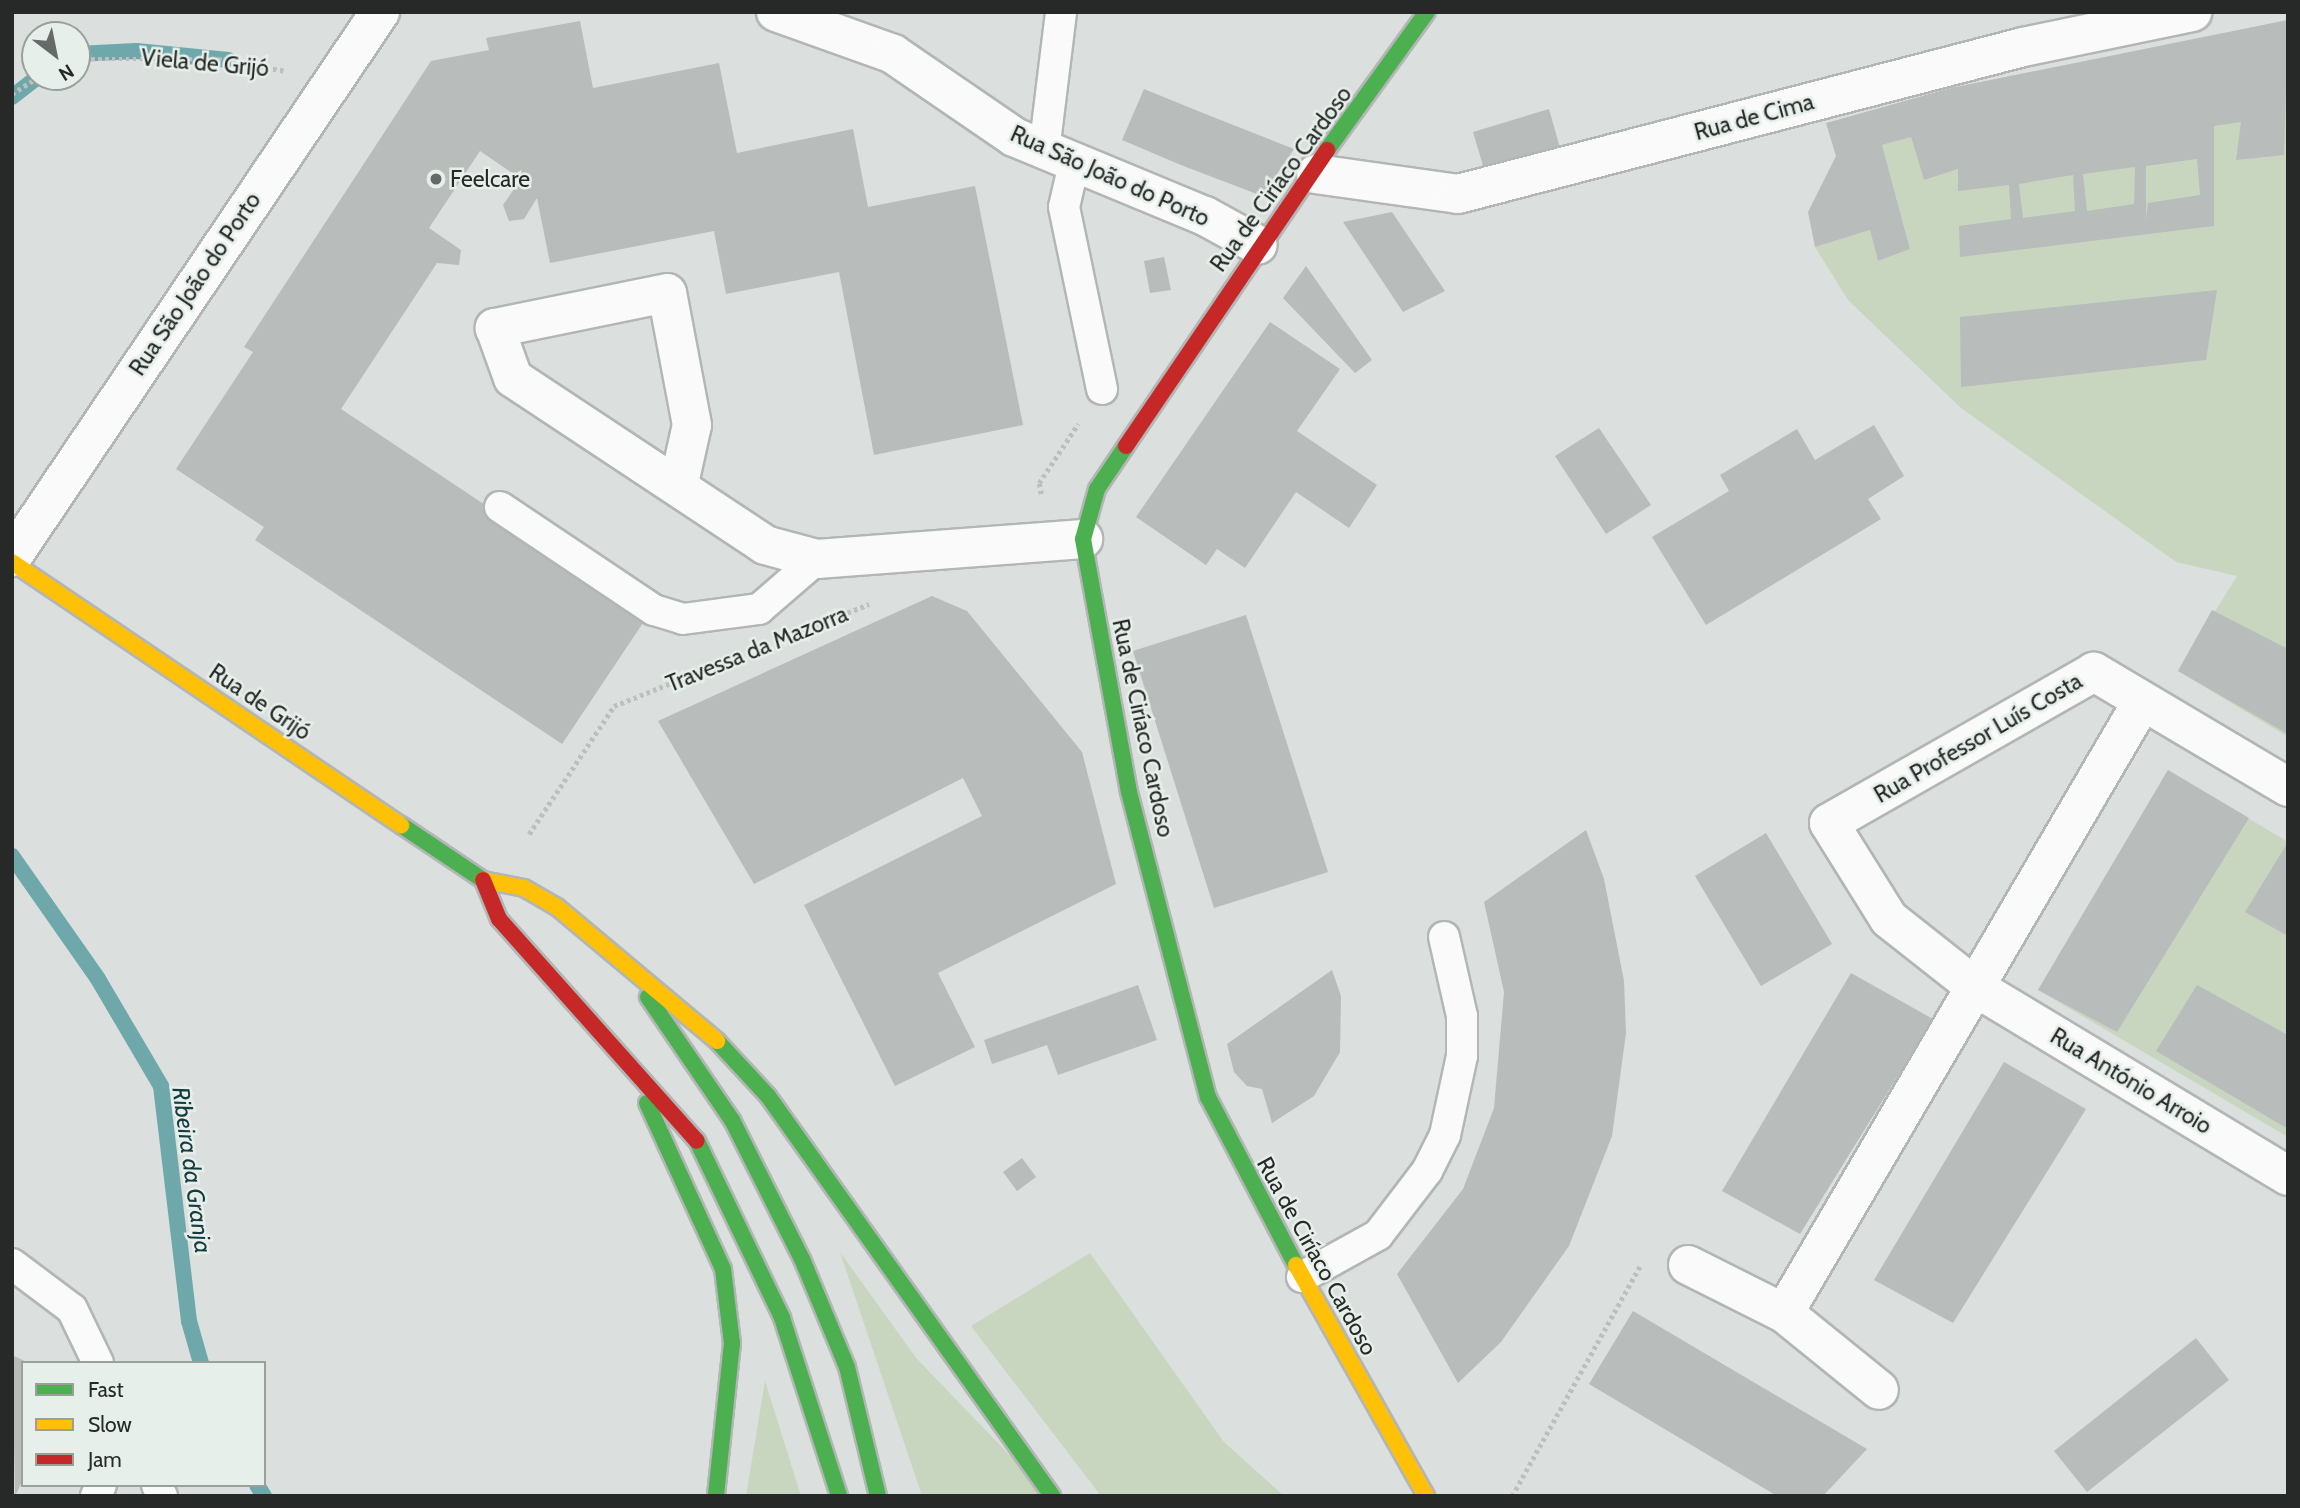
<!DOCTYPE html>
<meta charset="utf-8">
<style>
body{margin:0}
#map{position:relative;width:2300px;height:1508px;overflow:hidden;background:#dbdfdd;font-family:Cabin,sans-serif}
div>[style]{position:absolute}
.green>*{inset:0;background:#c9d6bf}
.stream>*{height:16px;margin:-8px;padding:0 8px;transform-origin:8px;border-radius:8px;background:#6ea8ab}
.building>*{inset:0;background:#b8bcba}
.path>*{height:4.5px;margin-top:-2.25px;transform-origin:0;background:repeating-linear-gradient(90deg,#bebebe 0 3.5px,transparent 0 7px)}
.roads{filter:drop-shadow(2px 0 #b2b6b4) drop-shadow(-2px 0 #b2b6b4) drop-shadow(0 2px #b2b6b4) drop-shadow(0 -2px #b2b6b4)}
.lane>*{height:30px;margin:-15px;padding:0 15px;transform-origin:15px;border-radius:15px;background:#fafafa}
.street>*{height:38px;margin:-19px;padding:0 19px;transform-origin:19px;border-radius:19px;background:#fafafa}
.fast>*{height:16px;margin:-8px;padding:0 8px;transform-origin:8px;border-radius:8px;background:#4caf50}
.slow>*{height:16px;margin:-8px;padding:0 8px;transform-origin:8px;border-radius:8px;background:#ffc107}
.jam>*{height:16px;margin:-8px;padding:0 8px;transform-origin:8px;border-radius:8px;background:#c62828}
.dots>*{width:19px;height:19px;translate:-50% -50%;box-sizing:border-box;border:4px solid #e6efea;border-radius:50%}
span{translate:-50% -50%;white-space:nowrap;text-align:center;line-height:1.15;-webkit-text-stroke:5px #e6efea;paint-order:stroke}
.street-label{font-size:23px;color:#262927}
.poi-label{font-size:23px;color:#262927}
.left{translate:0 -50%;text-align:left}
.water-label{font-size:24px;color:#143b3e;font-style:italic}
.frame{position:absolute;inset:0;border:14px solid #262927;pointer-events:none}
.legend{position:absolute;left:21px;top:1361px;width:245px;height:126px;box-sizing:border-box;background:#e6efea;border:2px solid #99a09c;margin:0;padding:9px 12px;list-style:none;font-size:21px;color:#262927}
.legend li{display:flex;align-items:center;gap:14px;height:35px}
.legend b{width:35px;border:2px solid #99a09c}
.north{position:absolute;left:21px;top:21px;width:70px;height:70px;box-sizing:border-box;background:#e6efea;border:2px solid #99a09c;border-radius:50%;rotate:148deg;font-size:19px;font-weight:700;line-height:28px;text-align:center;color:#262927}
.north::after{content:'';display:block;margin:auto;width:24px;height:32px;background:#656967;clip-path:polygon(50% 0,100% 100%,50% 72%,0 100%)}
</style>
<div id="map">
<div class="green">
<i style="clip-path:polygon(2288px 20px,2288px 737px,2178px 671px,2237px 576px,2176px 562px,1961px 408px,1848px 300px,1815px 247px,1870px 230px,1878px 261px,1910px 249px,1882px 145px,1911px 137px,1924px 180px,1958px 169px,1951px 88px)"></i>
<i style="clip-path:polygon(2168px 770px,2288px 842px,2288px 1137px,2038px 990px)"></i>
<i style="clip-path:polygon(840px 1252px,917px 1359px,1049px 1496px,922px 1496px)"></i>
<i style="clip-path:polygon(1090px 1253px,1224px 1442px,1284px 1496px,1101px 1496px,971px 1326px)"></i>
<i style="clip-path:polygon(765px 1381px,801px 1496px,746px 1496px)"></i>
</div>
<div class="stream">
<i style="left:77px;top:54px;width:59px;rotate:-2.9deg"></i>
<i style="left:136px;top:51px;width:93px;rotate:5.5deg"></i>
<i style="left:12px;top:97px;width:33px;rotate:-38deg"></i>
<i style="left:12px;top:856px;width:150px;rotate:55deg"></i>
<i style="left:98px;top:979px;width:124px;rotate:59.5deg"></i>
<i style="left:161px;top:1086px;width:237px;rotate:83.2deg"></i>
<i style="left:189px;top:1321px;width:44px;rotate:74.1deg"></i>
<i style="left:257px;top:1485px;width:13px;rotate:58deg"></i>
</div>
<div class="building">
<i style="clip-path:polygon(evenodd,2288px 20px,2284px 155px,2236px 160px,2241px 122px,2214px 126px,2214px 226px,1960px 257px,1959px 226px,2011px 219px,2009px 185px,1958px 191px,1958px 169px,1924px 180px,1911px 137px,1882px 145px,1910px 249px,1878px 261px,1870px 230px,1815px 247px,1808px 212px,1836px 156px,1826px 123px,1951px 88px,2288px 20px,2197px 159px,2200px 195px,2148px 203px,2146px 220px,2146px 166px,2197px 159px,2288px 20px,2135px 167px,2134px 204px,2087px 211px,2083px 174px,2135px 167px,2288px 20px,2073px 175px,2075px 211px,2023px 218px,2019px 184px,2073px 175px)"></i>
<i style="clip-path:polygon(580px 21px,593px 88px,719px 63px,737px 153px,853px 129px,868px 207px,975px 186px,1023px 425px,874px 455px,839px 272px,726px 294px,714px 231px,550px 263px,537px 198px,524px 219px,509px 221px,503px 205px,521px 179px,480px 151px,429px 228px,461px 250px,459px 265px,437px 263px,341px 409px,649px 614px,562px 744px,255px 540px,264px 527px,176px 469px,253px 352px,244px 347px,431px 61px,489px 50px,486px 38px)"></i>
<i style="clip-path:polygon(1144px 89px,1203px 113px,1294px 149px,1262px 196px,1181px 165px,1122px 140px)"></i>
<i style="clip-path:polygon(1549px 109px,1562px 155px,1487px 179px,1473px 132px)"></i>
<i style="clip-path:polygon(1392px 212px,1445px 291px,1403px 312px,1343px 222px)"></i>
<i style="clip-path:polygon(1164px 257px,1171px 290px,1150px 293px,1144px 261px)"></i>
<i style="clip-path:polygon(1306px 266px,1372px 360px,1355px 373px,1283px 298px)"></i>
<i style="clip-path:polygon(2217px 290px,2206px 360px,1961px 387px,1960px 317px)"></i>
<i style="clip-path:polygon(1270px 322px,1340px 369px,1297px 431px,1377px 485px,1349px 528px,1296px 492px,1245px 568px,1217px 549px,1206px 565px,1136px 517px)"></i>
<i style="clip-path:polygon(1874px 425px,1904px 476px,1868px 499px,1881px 519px,1706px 625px,1652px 537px,1729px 491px,1720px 475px,1797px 429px,1815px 460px)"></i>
<i style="clip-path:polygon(1599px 428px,1651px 505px,1606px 534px,1555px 456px)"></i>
<i style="clip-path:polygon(932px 596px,967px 611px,1082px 752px,1116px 884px,938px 973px,975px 1047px,895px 1086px,804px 905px,982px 816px,963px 778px,754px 884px,658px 721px)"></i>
<i style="clip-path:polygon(2212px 610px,2288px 649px,2286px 733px,2178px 671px)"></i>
<i style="clip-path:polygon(1246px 615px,1328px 872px,1214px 908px,1133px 651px)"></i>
<i style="clip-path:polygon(2168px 770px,2249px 818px,2117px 1032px,2038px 990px)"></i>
<i style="clip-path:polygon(1586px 830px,1604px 879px,1624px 981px,1626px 1033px,1612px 1136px,1569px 1246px,1501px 1342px,1458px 1383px,1397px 1274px,1463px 1189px,1494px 1108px,1504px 992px,1484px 902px)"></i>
<i style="clip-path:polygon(1766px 833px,1832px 944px,1761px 986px,1695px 876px)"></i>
<i style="clip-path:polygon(2288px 842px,2288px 936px,2245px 912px)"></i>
<i style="clip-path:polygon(1332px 970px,1341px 996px,1340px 1052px,1314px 1096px,1272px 1123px,1262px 1089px,1247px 1086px,1234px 1072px,1227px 1044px)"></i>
<i style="clip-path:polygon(1851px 973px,1933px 1019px,1800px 1234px,1722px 1191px)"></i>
<i style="clip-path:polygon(1138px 985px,1157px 1040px,1058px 1075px,1047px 1045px,992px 1064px,984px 1040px)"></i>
<i style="clip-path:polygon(2197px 985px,2288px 1035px,2288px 1129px,2156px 1051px)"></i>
<i style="clip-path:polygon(2004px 1062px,2086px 1109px,1953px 1323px,1874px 1280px)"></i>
<i style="clip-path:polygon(1022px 1158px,1036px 1177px,1017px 1191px,1003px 1172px)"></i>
<i style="clip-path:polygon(1633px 1311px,1867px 1449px,1823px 1496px,1777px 1496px,1589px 1384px)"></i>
<i style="clip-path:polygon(2196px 1338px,2229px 1380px,2087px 1492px,2054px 1451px)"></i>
<i style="clip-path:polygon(12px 1355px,29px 1363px,23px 1363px,23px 1480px,15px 1496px)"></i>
</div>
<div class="path">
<i style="left:77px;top:59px;width:141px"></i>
<i style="left:218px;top:59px;width:69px;rotate:10deg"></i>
<i style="left:12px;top:94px;width:31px;rotate:-33deg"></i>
<i style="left:1041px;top:494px;width:11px;rotate:-100deg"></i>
<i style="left:1039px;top:483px;width:71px;rotate:-56.5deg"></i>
<i style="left:802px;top:631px;width:72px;rotate:-21.9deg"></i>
<i style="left:529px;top:834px;width:154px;rotate:-56.4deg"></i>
<i style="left:614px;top:706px;width:131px;rotate:-21.9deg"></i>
<i style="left:1512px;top:1496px;width:265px;rotate:-60.9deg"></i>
</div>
<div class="roads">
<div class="lane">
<i style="left:1044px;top:151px;width:140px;rotate:-83deg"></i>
<i style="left:1074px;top:164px;width:44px;rotate:103.1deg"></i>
<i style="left:1064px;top:207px;width:186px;rotate:78.2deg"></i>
<i style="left:500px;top:507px;width:185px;rotate:33.8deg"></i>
<i style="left:654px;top:610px;width:30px;rotate:17deg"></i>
<i style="left:683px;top:619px;width:77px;rotate:-7.5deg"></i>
<i style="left:759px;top:609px;width:77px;rotate:-40.8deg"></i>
<i style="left:12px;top:1264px;width:75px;rotate:36.9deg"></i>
<i style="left:72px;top:1309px;width:60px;rotate:64.3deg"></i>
<i style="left:1302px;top:1277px;width:87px;rotate:-28.9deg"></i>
<i style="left:1378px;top:1235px;width:81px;rotate:-52.6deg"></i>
<i style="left:1427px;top:1171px;width:40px;rotate:-63.4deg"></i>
<i style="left:1445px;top:1135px;width:81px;rotate:-77.9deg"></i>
<i style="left:1462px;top:1056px;width:40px;rotate:-90deg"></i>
<i style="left:1462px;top:1016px;width:81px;rotate:-102.8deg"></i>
<i style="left:157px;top:1485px;width:12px;rotate:66deg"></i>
<i style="left:96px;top:1496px;width:12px;rotate:-66deg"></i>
</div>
<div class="street">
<i style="left:776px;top:12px;width:124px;rotate:19.7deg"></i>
<i style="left:893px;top:54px;width:147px;rotate:34.4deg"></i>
<i style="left:1014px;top:137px;width:207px;rotate:22.5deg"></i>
<i style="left:1205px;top:216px;width:60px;rotate:28.7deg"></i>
<i style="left:1316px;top:174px;width:143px;rotate:8deg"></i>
<i style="left:1458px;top:194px;width:584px;rotate:-14.58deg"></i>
<i style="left:2023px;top:47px;width:173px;rotate:-11.7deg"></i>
<i style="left:679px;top:483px;width:59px;rotate:-77.4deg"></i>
<i style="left:692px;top:425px;width:134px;rotate:-100.7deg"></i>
<i style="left:667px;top:293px;width:176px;rotate:168.5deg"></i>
<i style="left:495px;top:328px;width:53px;rotate:70.2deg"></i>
<i style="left:513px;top:378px;width:302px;rotate:33.5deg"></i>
<i style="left:765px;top:545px;width:54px;rotate:15.1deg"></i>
<i style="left:817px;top:559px;width:267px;rotate:-4.3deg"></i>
<i style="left:12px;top:557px;width:658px;rotate:-55.97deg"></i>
<i style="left:2288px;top:787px;width:226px;rotate:-149.3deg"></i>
<i style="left:2094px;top:672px;width:305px;rotate:150.3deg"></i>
<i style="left:1829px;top:823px;width:113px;rotate:58deg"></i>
<i style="left:1889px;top:919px;width:110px;rotate:38.3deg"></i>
<i style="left:1975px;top:987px;width:366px;rotate:31.1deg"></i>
<i style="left:1688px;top:1265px;width:107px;rotate:26.6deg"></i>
<i style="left:1784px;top:1313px;width:122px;rotate:39deg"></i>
<i style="left:1784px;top:1313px;width:708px;rotate:-59.63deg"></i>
</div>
<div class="fast">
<i style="left:1327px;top:150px;width:170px;rotate:-54.1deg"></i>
<i style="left:1126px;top:446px;width:52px;rotate:124deg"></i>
<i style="left:1097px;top:489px;width:52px;rotate:105.6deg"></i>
<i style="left:1083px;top:539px;width:257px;rotate:79.7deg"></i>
<i style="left:1129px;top:792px;width:315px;rotate:75.5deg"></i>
<i style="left:1208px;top:1097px;width:190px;rotate:62.4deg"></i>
<i style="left:401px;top:825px;width:99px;rotate:33.9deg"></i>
<i style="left:648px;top:997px;width:149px;rotate:55.7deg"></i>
<i style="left:732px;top:1120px;width:156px;rotate:63.3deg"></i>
<i style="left:802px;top:1259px;width:117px;rotate:67.4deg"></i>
<i style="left:847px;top:1367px;width:133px;rotate:76.5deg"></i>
<i style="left:717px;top:1041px;width:75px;rotate:47.2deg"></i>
<i style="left:768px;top:1096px;width:491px;rotate:54.6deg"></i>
<i style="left:647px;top:1103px;width:183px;rotate:65.4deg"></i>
<i style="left:723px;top:1269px;width:75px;rotate:83.1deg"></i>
<i style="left:732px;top:1343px;width:154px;rotate:96deg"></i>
<i style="left:697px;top:1141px;width:196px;rotate:64.3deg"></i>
<i style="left:782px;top:1318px;width:187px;rotate:72.2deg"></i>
</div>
<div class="slow">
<i style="left:12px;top:562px;width:470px;rotate:34.1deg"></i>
<i style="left:483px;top:880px;width:42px;rotate:11deg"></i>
<i style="left:524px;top:888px;width:38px;rotate:30deg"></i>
<i style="left:557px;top:907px;width:209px;rotate:39.9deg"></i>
<i style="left:1296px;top:1265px;width:265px;rotate:60.6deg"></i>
</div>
<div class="jam">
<i style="left:1126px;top:446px;width:358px;rotate:-55.8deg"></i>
<i style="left:483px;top:880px;width:42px;rotate:67.7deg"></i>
<i style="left:499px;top:919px;width:297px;rotate:48.3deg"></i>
</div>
</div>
<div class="dots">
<i style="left:436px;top:179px;background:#656967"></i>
</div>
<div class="street-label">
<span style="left:205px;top:63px;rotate:5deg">Viela de Grijó</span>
<span style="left:1754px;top:117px;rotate:-15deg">Rua de Cima</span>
<span style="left:1110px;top:176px;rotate:24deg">Rua São João do Porto</span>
<span style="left:1281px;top:179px;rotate:-54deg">Rua de Ciríaco Cardoso</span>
<span style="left:195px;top:284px;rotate:-56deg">Rua São João do Porto</span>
<span style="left:757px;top:649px;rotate:-22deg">Travessa da Mazorra</span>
<span style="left:260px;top:702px;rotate:34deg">Rua de Grijó</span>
<span style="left:1143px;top:728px;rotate:78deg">Rua de Ciríaco Cardoso</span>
<span style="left:1978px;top:738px;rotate:-30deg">Rua Professor Luís Costa</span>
<span style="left:2131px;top:1081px;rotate:31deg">Rua António Arroio</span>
<span style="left:1317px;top:1256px;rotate:61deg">Rua de Ciríaco Cardoso</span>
</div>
<div class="poi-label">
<span class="left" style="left:450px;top:179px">Feelcare</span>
</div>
<div class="water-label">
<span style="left:192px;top:1170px;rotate:82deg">Ribeira da Granja</span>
</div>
<div class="frame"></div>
<ul class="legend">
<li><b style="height:9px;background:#4caf50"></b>Fast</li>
<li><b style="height:9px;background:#ffc107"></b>Slow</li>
<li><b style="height:9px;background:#c62828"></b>Jam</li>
</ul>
<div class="north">N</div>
</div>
